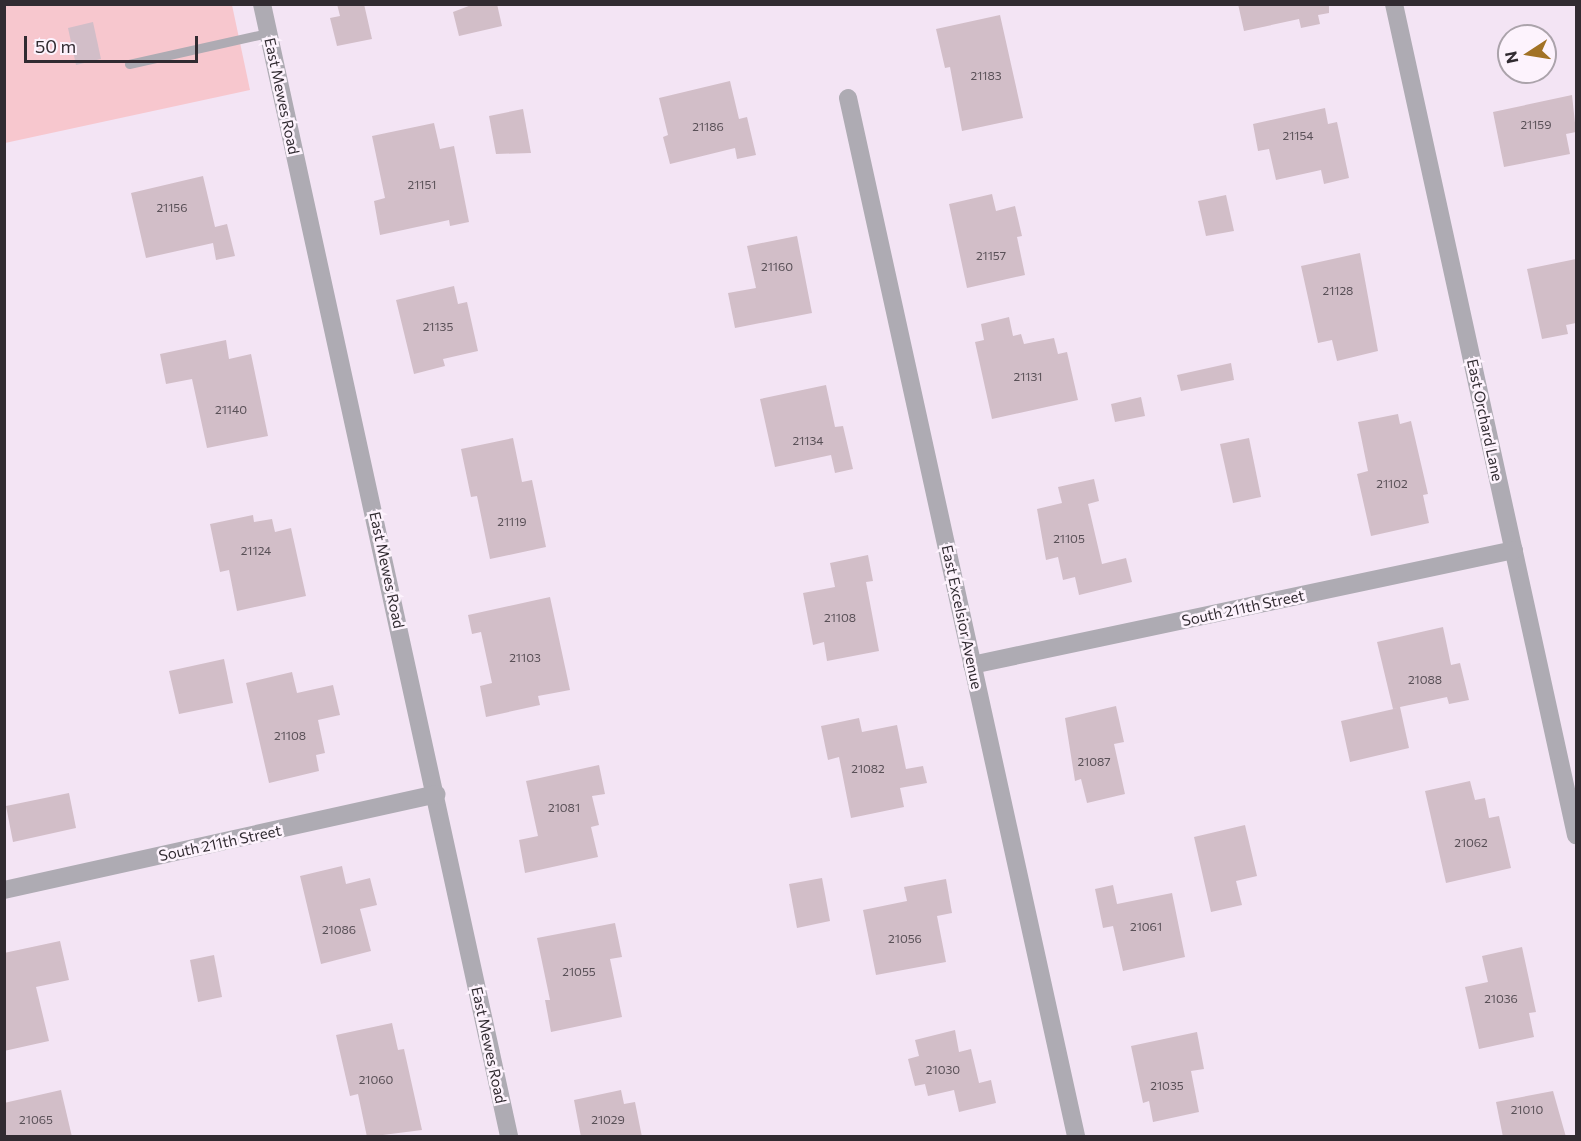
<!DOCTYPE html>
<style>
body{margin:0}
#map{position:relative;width:1581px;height:1141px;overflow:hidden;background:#f3e4f4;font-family:Commissioner,sans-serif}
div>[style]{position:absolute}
.green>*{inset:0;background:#f7c7ce}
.building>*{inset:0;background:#d2bec8}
.lane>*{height:9px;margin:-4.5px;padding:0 4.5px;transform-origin:4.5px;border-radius:4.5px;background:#aeabb3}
.street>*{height:18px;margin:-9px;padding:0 9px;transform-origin:9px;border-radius:9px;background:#aeabb3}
span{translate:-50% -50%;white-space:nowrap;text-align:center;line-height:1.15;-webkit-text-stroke:5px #fdf3fd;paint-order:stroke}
.number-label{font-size:12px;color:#595057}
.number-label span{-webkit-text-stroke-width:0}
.street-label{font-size:15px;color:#312b31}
.frame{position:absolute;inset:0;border:6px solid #312b31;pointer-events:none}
.north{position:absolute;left:1497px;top:24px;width:60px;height:60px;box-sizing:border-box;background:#fdf3fd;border:2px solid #aba3ab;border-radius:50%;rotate:258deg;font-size:16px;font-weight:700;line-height:24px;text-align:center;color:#312b31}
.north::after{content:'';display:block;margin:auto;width:21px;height:27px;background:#a27226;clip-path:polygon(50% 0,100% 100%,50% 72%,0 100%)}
.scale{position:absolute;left:24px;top:36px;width:174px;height:27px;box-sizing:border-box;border:3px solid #312b31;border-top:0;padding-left:8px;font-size:18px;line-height:21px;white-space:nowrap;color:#312b31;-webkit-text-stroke:4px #fdf3fd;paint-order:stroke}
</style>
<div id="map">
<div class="green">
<i style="clip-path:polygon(4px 5px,232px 5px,250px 90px,5px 143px)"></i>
</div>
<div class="building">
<i style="clip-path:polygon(337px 4px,364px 4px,372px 39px,337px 46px,330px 18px,340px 16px)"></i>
<i style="clip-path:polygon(474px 4px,497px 4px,502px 26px,459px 36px,453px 12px)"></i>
<i style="clip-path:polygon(1238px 4px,1329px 4px,1329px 13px,1318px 15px,1320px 24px,1301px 28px,1299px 19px,1244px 31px)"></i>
<i style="clip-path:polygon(1000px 15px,1023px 118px,962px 131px,950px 67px,945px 68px,936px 29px)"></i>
<i style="clip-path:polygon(93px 22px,101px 59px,76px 65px,68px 28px)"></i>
<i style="clip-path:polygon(730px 81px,739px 119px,747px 117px,756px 155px,737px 159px,735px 148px,670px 164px,663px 137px,668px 135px,659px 98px)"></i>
<i style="clip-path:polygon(1572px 95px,1576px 132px,1566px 134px,1570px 154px,1504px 167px,1493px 112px)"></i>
<i style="clip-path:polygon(1325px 108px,1328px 124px,1337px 122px,1349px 178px,1324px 184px,1321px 170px,1276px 180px,1269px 149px,1258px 151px,1253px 124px)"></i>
<i style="clip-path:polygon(523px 109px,531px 153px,496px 154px,489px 116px)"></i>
<i style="clip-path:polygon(434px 123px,440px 149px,454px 146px,469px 222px,450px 226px,449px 220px,380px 235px,374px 201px,385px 198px,372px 136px)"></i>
<i style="clip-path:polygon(203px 176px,215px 227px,227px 224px,235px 256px,216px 260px,213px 243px,146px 258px,131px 193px)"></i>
<i style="clip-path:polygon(992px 194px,996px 211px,1015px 206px,1022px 236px,1017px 237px,1025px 275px,967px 288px,949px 204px)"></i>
<i style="clip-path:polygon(1226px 195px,1234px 231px,1206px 236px,1198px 201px)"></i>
<i style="clip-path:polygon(797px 236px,812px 313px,735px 328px,728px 293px,756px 288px,747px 246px)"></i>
<i style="clip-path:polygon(1360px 253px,1378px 351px,1337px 361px,1332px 340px,1318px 343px,1301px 266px)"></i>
<i style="clip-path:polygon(1576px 259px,1576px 323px,1566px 325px,1568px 334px,1542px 339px,1527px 269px)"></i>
<i style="clip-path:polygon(454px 286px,458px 304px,467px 302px,478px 351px,443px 359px,445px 366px,414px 374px,396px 300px)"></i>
<i style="clip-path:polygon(1009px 317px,1013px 336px,1021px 334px,1024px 344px,1054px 338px,1058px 354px,1067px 352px,1078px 400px,992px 419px,975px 342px,984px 340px,981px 324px)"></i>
<i style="clip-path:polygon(226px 340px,229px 359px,251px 354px,268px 436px,207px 448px,192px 379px,166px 384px,160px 354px)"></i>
<i style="clip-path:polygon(1231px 363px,1234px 380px,1181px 391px,1177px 375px)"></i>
<i style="clip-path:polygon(826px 385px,835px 427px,843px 426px,853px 469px,835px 473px,831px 455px,775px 467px,760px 399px)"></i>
<i style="clip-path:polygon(1141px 397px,1145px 416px,1115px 422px,1111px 404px)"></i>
<i style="clip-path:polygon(1398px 414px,1400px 424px,1411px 421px,1428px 494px,1423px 495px,1429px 523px,1371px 536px,1357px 474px,1368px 471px,1358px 422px)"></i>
<i style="clip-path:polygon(513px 438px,522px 482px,532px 480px,546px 547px,490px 559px,477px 496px,471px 497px,461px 449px)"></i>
<i style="clip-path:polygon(1249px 438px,1261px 497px,1233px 503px,1220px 444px)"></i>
<i style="clip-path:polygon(1094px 479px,1099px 501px,1088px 504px,1102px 564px,1126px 558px,1132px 582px,1079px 595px,1075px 577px,1063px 580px,1058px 557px,1046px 560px,1037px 509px,1062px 503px,1058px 487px)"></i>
<i style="clip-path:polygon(253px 515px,254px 522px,272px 519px,275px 532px,291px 528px,306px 596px,237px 611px,229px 570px,220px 572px,210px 524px)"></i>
<i style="clip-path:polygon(868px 555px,873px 581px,866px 582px,879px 651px,827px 661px,824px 642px,813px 645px,803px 593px,835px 587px,830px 563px)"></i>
<i style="clip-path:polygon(550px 597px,570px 690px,538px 696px,540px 705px,486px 717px,480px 686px,492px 683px,481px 632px,472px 634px,468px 615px)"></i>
<i style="clip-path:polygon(1443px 627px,1451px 665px,1460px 663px,1469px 700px,1449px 704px,1447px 697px,1400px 707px,1409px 748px,1350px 762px,1341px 721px,1398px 708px,1393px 709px,1377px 642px)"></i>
<i style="clip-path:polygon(224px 659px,233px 703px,179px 714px,169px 671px)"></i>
<i style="clip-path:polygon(292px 672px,297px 693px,333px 685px,340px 715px,318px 720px,325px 753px,316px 755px,319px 771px,269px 783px,246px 683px)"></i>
<i style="clip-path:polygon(1116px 706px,1124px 742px,1114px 744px,1125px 794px,1087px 803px,1081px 779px,1075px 781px,1065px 718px)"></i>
<i style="clip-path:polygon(859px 718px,862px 732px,897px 725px,906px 769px,923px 766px,927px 783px,900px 788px,904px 807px,851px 818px,839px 757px,828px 760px,821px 726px)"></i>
<i style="clip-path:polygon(599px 765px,605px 794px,592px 796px,599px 825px,591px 827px,598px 857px,525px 873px,519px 840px,538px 836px,526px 781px)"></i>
<i style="clip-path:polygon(1470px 781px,1475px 800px,1485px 798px,1489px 818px,1499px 816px,1511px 868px,1446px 883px,1425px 791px)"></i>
<i style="clip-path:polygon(69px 793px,76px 828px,13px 842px,6px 806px)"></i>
<i style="clip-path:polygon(1245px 825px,1257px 876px,1236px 881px,1242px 905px,1211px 912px,1194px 837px)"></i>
<i style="clip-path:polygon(342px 866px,346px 884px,370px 878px,377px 905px,360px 909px,371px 951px,321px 964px,300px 876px)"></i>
<i style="clip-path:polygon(822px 878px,830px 921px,797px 928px,789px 884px)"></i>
<i style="clip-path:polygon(946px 879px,952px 913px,937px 916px,946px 962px,876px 975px,863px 910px,907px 901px,904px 887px)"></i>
<i style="clip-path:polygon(1113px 885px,1117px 904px,1172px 893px,1185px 957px,1123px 971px,1113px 926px,1103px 928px,1095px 889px)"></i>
<i style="clip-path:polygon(615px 923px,622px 957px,610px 959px,622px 1017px,551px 1032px,545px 1000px,550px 1000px,537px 938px)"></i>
<i style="clip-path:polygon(60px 941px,69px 980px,36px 987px,49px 1041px,4px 1051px,4px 953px)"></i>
<i style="clip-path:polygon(1522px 947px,1536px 1012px,1529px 1013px,1534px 1037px,1479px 1049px,1465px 987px,1488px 982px,1482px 956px)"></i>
<i style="clip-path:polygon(214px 955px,222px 997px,198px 1002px,190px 960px)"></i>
<i style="clip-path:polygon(392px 1023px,398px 1050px,404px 1049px,422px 1130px,367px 1137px,358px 1094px,350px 1096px,336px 1035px)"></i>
<i style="clip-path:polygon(955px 1030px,959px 1052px,971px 1049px,979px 1083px,991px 1080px,996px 1103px,959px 1112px,954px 1090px,928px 1096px,925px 1084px,915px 1086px,908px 1059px,919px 1056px,915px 1040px)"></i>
<i style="clip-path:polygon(1197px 1032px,1204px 1069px,1191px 1071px,1199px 1112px,1153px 1122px,1149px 1101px,1143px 1103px,1131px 1046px)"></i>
<i style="clip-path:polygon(61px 1090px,72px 1137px,4px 1137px,4px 1103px)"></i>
<i style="clip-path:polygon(621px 1090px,624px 1104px,635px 1102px,642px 1137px,581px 1137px,574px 1100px)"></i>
<i style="clip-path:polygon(1553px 1091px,1566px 1137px,1503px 1137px,1496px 1102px)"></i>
</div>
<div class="lane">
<i style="left:129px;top:64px;width:142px;rotate:-12.6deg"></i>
</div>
<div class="street">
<i style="left:262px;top:4px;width:1159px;rotate:77.69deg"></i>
<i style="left:1394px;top:4px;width:851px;rotate:77.65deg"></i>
<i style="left:848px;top:98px;width:1063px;rotate:77.61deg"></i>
<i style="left:972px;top:665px;width:554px;rotate:-11.98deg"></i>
<i style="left:4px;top:890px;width:443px;rotate:-12.5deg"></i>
</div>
<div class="number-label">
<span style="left:986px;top:76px">21183</span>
<span style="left:1536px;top:125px">21159</span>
<span style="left:708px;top:127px">21186</span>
<span style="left:1298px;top:136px">21154</span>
<span style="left:422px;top:185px">21151</span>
<span style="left:172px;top:208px">21156</span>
<span style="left:991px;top:256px">21157</span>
<span style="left:777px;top:267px">21160</span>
<span style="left:1338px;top:291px">21128</span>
<span style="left:438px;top:327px">21135</span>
<span style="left:1028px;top:377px">21131</span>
<span style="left:231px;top:410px">21140</span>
<span style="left:808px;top:441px">21134</span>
<span style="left:1392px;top:484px">21102</span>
<span style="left:512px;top:522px">21119</span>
<span style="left:1069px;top:539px">21105</span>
<span style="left:256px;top:551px">21124</span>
<span style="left:840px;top:618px">21108</span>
<span style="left:525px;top:658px">21103</span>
<span style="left:1425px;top:680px">21088</span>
<span style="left:290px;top:736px">21108</span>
<span style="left:1094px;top:762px">21087</span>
<span style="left:868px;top:769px">21082</span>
<span style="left:564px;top:808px">21081</span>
<span style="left:1471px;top:843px">21062</span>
<span style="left:1146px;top:927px">21061</span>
<span style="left:339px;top:930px">21086</span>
<span style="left:905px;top:939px">21056</span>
<span style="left:579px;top:972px">21055</span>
<span style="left:1501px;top:999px">21036</span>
<span style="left:943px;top:1070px">21030</span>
<span style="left:376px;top:1080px">21060</span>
<span style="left:1167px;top:1086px">21035</span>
<span style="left:1527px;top:1110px">21010</span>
<span style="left:36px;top:1120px">21065</span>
<span style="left:608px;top:1120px">21029</span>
</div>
<div class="street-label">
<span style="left:282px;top:96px;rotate:78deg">East Mewes Road</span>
<span style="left:1485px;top:420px;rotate:78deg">East Orchard Lane</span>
<span style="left:387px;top:570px;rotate:78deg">East Mewes Road</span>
<span style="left:1243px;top:608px;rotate:-12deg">South 211th Street</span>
<span style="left:962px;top:617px;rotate:78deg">East Excelsior Avenue</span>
<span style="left:220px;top:843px;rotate:-12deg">South 211th Street</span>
<span style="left:489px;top:1045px;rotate:78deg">East Mewes Road</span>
</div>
<div class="frame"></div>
<div class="north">N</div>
<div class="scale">50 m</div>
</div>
